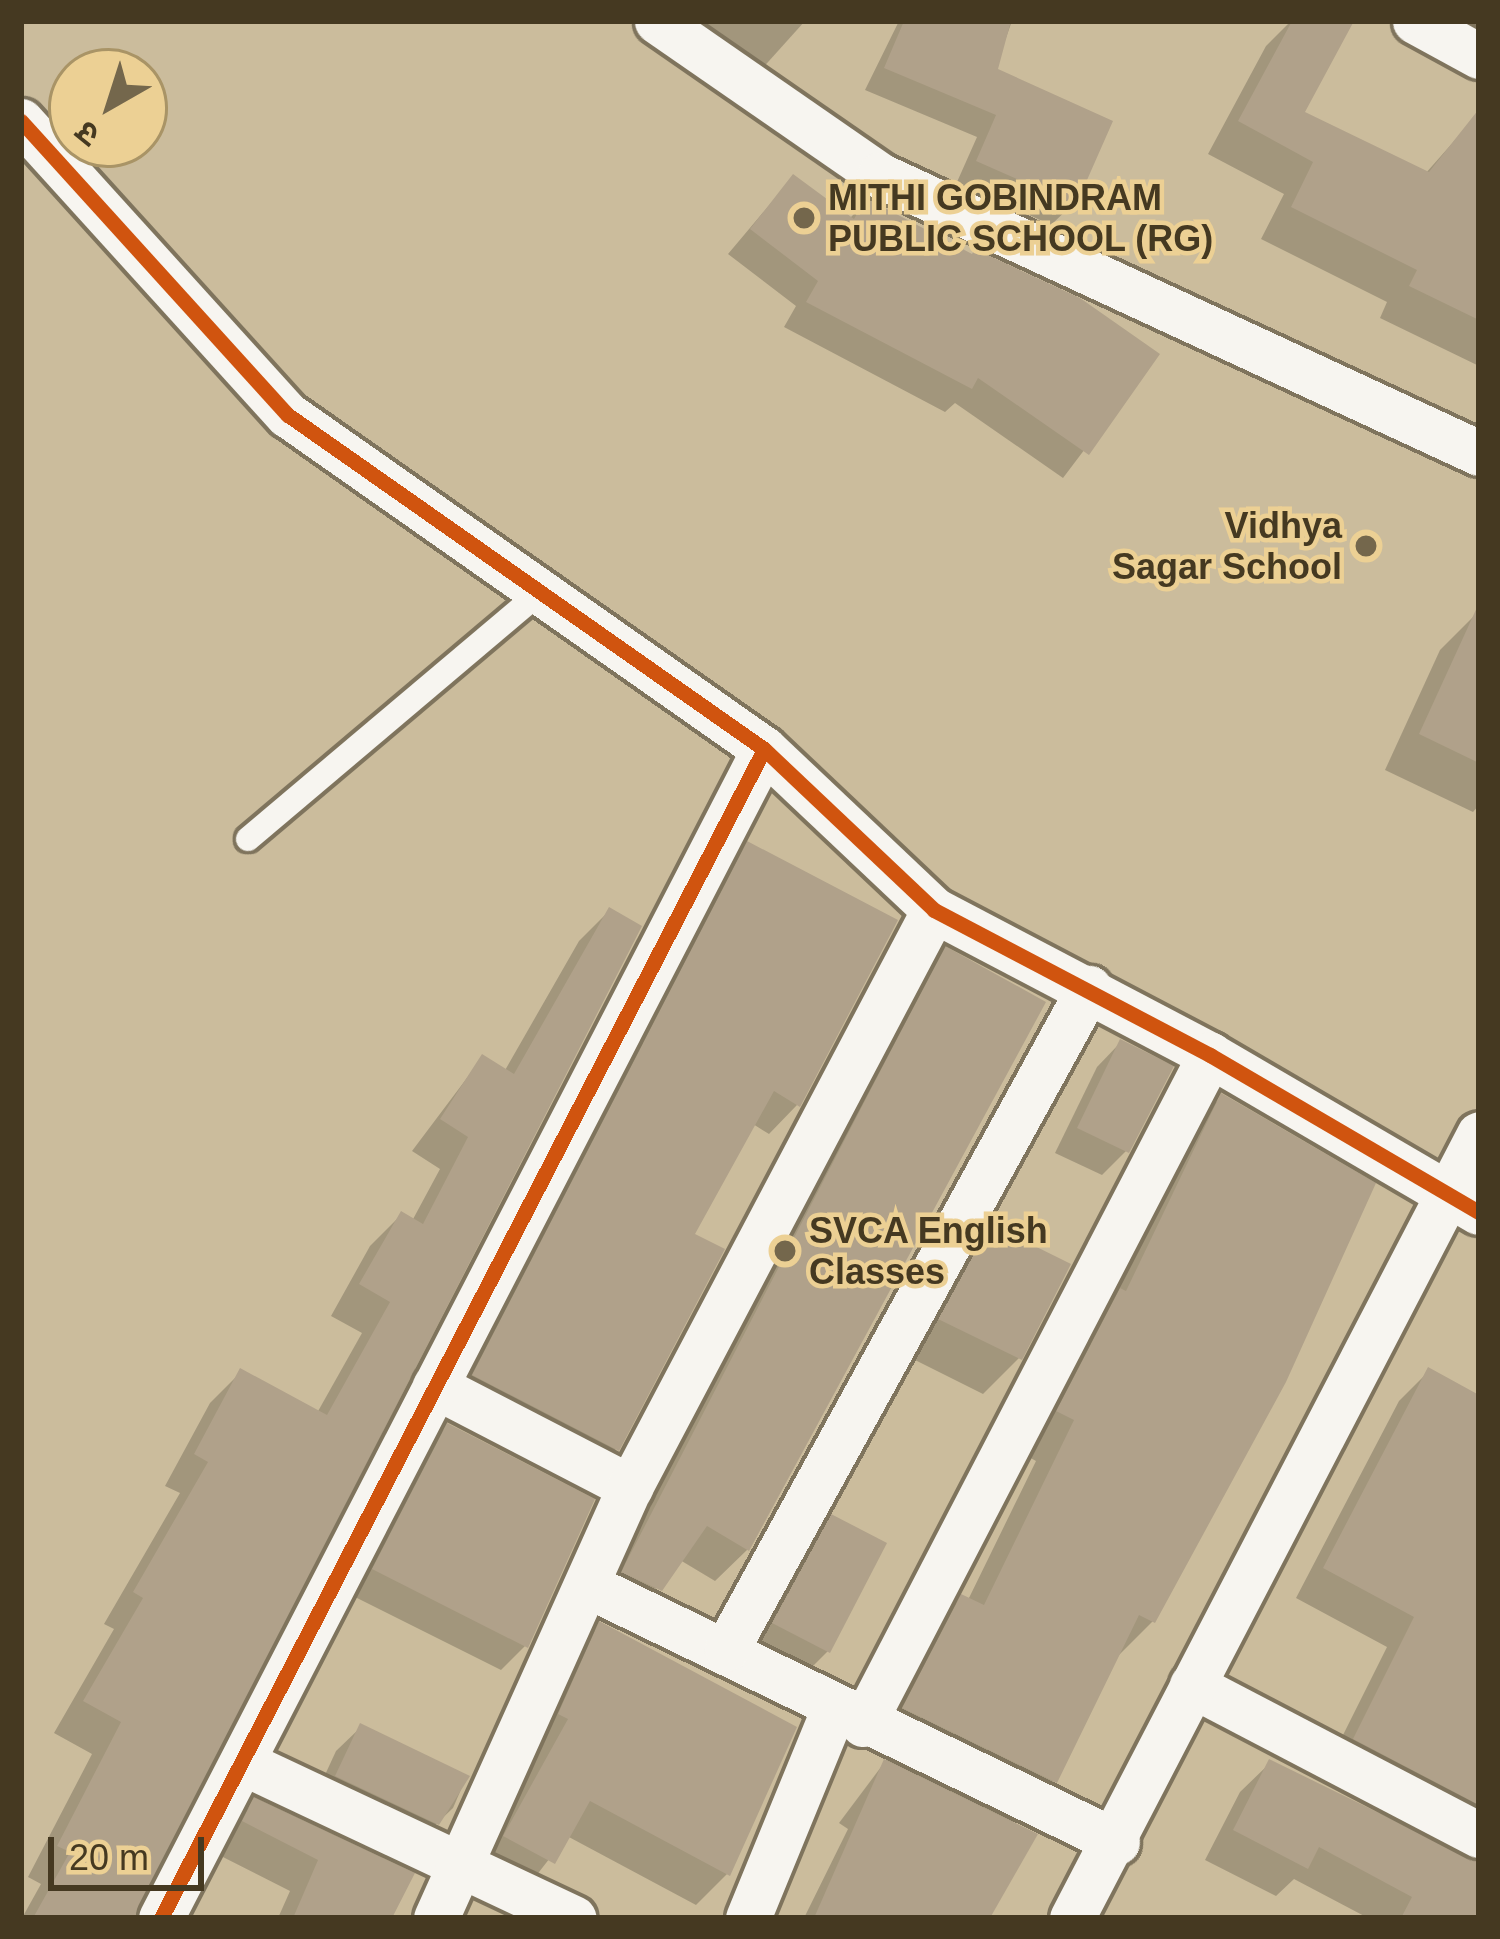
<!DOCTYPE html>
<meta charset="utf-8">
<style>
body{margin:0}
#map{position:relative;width:1500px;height:1939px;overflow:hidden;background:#cbbc9c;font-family:Helvetica,"Noto Sans Devanagari",sans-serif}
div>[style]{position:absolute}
.shadow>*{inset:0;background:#0003}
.building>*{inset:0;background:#b0a18a}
.roads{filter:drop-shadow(3px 0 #7f745d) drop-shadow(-3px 0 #7f745d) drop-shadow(0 3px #7f745d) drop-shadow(0 -3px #7f745d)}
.lane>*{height:24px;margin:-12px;padding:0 12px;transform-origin:12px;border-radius:12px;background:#f7f5f0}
.street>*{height:45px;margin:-22.5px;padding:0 22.5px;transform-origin:22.5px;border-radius:22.5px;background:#f7f5f0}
.cycleway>*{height:15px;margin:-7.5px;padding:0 7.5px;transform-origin:7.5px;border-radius:7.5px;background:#d0540f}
.dots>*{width:33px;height:33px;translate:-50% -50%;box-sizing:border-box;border:6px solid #ecd094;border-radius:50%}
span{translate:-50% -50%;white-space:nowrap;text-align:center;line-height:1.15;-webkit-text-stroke:9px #ecd094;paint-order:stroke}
.poi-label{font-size:36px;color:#453921;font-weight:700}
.left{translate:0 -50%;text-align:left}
.right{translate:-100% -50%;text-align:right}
.frame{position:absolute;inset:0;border:24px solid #453921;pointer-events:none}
.north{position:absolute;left:48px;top:48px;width:120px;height:120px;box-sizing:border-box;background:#ecd094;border:3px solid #a99466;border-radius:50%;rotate:219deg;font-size:33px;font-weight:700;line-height:48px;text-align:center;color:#453921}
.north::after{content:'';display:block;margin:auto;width:42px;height:54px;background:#74674c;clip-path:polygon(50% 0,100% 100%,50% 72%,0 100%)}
.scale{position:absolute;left:48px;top:1837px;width:156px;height:54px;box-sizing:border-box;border:6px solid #453921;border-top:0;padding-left:15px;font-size:36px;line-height:42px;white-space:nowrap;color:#453921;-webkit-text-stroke:9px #ecd094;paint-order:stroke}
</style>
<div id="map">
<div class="shadow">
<i style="clip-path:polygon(637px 21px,805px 21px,733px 101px)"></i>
<i style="clip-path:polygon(899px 21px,1012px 21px,994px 71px,1073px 204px,1051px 225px,957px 182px,977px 137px,865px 90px)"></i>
<i style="clip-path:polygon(1291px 21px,1308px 21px,1301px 113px,1425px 174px,1479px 113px,1479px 366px,1380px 318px,1387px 302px,1261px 239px,1284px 194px,1208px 154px,1266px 46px)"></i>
<i style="clip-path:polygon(1424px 21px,1479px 21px,1479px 65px)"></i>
<i style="clip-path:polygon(793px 177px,849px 219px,866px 202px,1156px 355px,1063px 478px,955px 403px,945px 412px,784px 327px,796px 306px,728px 254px)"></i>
<i style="clip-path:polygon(1476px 614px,1479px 805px,1473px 812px,1385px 770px,1440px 650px)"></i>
<i style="clip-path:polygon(748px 844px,797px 1105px,769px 1134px,753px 1124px,691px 1235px,616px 1449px,587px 1478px,445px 1404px,719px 873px)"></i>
<i style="clip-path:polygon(609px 911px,134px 1918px,22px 1918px,41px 1884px,28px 1877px,92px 1754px,54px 1733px,114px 1629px,104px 1624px,180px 1493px,165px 1486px,210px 1403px,241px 1372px,317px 1413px,362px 1333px,331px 1316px,370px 1246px,401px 1215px,412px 1221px,440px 1169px,412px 1151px,482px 1058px,504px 1072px,579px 941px)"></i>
<i style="clip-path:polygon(946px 950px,747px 1550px,715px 1581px,680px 1560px,628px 1621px,592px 1604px,914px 982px)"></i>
<i style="clip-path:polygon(1121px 1042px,1126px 1151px,1102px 1175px,1055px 1153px,1097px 1067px)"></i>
<i style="clip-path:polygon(1221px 1097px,1153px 1621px,1114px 1660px,1054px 1781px,1011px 1824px,987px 1918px,804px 1918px,848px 1829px,839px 1823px,887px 1759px,864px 1748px,922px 1637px,962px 1597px,968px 1600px,1036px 1461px,1018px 1451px,1182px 1136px)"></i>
<i style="clip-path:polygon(991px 1228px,1019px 1358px,983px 1394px,905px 1355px,955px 1263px)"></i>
<i style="clip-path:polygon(1429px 1371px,1479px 1399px,1479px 1918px,1368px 1918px,1294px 1879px,1276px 1896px,1205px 1860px,1240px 1792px,1270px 1763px,1474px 1862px,1474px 1852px,1326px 1769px,1387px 1647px,1296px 1598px,1399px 1401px)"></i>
<i style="clip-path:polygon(448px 1426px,525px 1646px,501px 1670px,349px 1594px,423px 1450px)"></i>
<i style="clip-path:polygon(832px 1518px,828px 1651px,803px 1676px,750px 1648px,807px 1542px)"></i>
<i style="clip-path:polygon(600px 1625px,727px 1874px,696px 1905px,567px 1836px,522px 1894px,474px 1868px,539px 1751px,528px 1746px,569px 1656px)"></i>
<i style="clip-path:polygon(361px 1727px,466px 1778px,453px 1808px,412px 1847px,313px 1801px,336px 1751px)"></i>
<i style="clip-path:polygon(254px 1801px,392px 1918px,278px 1918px,290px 1891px,213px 1852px)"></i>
</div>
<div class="building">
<i style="clip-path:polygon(904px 21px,1011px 21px,998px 69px,1113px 121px,1076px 205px,976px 161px,996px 115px,884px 68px)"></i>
<i style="clip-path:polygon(1292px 21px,1354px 21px,1305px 112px,1429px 172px,1479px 109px,1479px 320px,1409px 286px,1417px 270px,1291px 207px,1313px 162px,1238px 121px)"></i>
<i style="clip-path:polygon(793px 174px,854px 219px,866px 198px,972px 254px,975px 249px,1080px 298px,1160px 354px,1089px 455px,978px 378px,972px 389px,806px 302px,818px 281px,750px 229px)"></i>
<i style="clip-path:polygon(1479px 603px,1479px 763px,1419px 734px)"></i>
<i style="clip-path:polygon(747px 841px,898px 920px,800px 1107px,774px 1091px,695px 1234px,725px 1249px,619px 1451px,472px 1375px)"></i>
<i style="clip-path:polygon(609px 907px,642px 926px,134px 1918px,33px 1918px,70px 1852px,57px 1846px,121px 1722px,83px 1701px,143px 1598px,133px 1592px,208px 1462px,194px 1454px,240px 1368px,327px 1415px,390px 1302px,359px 1284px,401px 1211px,423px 1224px,468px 1137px,440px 1119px,482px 1054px,514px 1074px)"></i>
<i style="clip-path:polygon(945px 946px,1046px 1002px,749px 1551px,707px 1526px,662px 1591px,621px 1572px)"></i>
<i style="clip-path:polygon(1120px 1039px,1174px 1066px,1129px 1153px,1077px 1128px)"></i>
<i style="clip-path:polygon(1221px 1093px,1376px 1183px,1286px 1382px,1155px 1623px,1139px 1615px,1057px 1783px,902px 1708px,961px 1594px,984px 1605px,1074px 1420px,1056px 1411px,1120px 1288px,1126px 1291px)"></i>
<i style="clip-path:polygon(990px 1224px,1071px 1264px,1022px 1360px,938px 1319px)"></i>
<i style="clip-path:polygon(1428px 1367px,1479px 1395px,1479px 1805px,1353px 1739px,1414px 1617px,1323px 1568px)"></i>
<i style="clip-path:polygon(447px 1423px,595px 1499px,528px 1648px,372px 1569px)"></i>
<i style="clip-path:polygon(831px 1514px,887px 1543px,830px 1653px,772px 1623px)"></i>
<i style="clip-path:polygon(599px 1621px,797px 1727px,730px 1876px,590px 1801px,555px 1864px,503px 1836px,568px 1719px,558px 1714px)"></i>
<i style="clip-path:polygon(360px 1723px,470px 1776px,439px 1825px,335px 1776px)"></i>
<i style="clip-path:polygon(884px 1759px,1038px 1834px,990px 1918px,814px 1918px)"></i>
<i style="clip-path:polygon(1269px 1759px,1479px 1862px,1479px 1918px,1401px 1918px,1412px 1897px,1319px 1847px,1308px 1869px,1233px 1830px)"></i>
<i style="clip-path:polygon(254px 1797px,415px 1873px,392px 1918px,293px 1918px,318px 1860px,242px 1821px)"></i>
</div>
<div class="roads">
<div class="lane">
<i style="left:248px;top:839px;width:381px;rotate:-40.2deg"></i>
</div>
<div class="street">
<i style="left:657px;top:21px;width:270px;rotate:34.7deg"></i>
<i style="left:879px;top:175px;width:661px;rotate:24.86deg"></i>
<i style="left:1415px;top:21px;width:73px;rotate:28.7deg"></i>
<i style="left:21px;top:121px;width:397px;rotate:47.8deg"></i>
<i style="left:288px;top:415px;width:581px;rotate:35.06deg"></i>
<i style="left:764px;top:749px;width:234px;rotate:43.4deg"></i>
<i style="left:934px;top:910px;width:312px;rotate:27.7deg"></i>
<i style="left:1210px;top:1055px;width:311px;rotate:30.3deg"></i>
<i style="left:435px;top:1386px;width:220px;rotate:27.4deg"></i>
<i style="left:587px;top:1585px;width:589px;rotate:25.87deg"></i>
<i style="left:727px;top:1648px;width:753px;rotate:-61.26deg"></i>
<i style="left:1192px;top:1685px;width:324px;rotate:27.6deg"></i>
<i style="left:863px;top:1724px;width:754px;rotate:-62.58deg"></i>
<i style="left:246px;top:1764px;width:362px;rotate:25.2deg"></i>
<i style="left:161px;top:1918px;width:1315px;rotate:-62.71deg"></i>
<i style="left:436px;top:1918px;width:473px;rotate:-65.8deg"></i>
<i style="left:630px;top:1487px;width:652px;rotate:-62.22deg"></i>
<i style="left:748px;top:1918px;width:227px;rotate:-67.7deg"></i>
<i style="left:1072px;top:1918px;width:883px;rotate:-62.56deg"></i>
</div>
</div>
<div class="cycleway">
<i style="left:21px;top:121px;width:397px;rotate:47.8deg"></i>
<i style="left:288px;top:415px;width:581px;rotate:35.06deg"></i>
<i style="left:764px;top:749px;width:234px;rotate:43.4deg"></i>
<i style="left:934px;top:910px;width:312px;rotate:27.7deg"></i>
<i style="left:1210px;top:1055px;width:311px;rotate:30.3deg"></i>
<i style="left:161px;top:1918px;width:1315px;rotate:-62.71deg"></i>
</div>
<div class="dots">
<i style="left:804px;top:218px;background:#74674c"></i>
<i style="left:1366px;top:546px;background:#74674c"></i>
<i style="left:785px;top:1251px;background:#74674c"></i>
</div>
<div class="poi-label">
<span class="left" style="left:828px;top:218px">MITHI GOBINDRAM<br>PUBLIC SCHOOL (RG)</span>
<span class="right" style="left:1342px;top:546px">Vidhya<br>Sagar School</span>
<span class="left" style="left:809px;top:1251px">SVCA English<br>Classes</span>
</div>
<div class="frame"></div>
<div class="north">उ</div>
<div class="scale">20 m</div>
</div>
